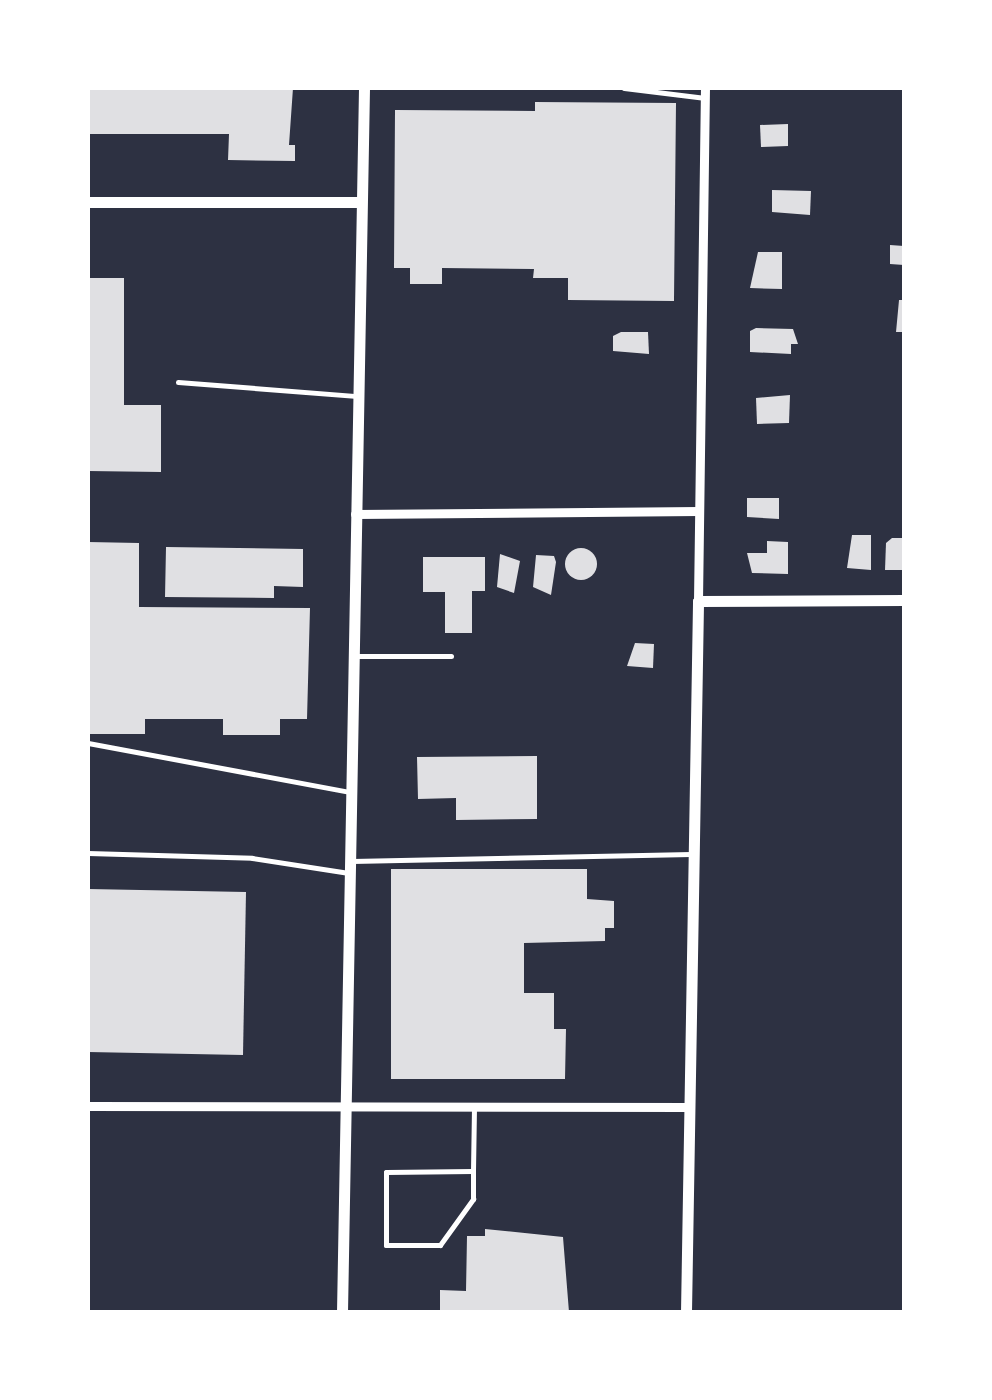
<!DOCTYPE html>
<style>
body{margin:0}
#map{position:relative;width:992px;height:1400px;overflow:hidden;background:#2d3142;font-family:Mulish,sans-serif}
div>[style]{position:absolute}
.building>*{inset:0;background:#e0e0e3}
.round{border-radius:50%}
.service>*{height:5px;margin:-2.5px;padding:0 2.5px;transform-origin:2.5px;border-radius:2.5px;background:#fff}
.minor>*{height:9px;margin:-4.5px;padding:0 4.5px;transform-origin:4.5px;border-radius:4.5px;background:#fff}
.tertiary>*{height:11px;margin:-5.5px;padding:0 5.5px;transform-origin:5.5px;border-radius:5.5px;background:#fff}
span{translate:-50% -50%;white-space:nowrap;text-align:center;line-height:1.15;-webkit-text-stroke:10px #fff;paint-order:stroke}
.frame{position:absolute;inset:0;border:90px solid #fff;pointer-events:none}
</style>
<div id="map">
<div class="building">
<i style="clip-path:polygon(88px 88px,293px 88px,289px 145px,295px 145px,295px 161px,228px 160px,229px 134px,88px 134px)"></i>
<i style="clip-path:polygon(535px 102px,676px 103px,674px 301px,568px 300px,568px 278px,533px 278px,534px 269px,442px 268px,442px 284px,410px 284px,410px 268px,394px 268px,395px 110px,535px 111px)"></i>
<i style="clip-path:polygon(788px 124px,788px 146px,761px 147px,760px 125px)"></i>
<i style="clip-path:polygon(772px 190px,811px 191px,810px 215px,772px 212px)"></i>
<i style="clip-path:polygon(890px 245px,904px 246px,904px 265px,890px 264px)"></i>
<i style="clip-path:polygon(758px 252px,782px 252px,782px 289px,750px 288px)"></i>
<i style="clip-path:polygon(88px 278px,124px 278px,124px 405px,161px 405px,161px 472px,88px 471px)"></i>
<i style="clip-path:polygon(899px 300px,904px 300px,904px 332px,896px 332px)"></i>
<i style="clip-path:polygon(756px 328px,793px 329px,798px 344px,791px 344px,791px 354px,750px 352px,750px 331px)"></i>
<i style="clip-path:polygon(621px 332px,648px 332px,649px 354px,613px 351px,613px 336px)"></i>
<i style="clip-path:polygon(790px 395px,789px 423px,757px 424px,756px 398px)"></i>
<i style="clip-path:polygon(747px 498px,779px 498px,779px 519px,747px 517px)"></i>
<i style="clip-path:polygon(852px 535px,871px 535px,871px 570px,847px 568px)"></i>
<i style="clip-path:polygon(892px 538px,904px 538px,904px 570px,885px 570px,886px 543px)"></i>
<i style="clip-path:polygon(767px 541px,788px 542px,788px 574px,752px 573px,747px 553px,767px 553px)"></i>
<i style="clip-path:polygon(88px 542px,139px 543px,139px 607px,310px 608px,307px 719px,280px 719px,280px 735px,223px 735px,223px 719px,145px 719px,145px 734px,88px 734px)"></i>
<i style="clip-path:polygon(166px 547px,303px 549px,303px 587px,274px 586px,274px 598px,165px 597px)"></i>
<i class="round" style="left:565px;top:548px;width:32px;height:32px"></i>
<i style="clip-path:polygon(500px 554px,520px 561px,514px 593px,497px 587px)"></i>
<i style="clip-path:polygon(536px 555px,554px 556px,556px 562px,551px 595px,533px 587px)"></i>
<i style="clip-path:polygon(423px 557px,485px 557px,485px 591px,472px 591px,472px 633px,445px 633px,445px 592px,423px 592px)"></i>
<i style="clip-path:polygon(635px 643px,654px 644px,653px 668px,627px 666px)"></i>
<i style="clip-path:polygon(537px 756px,537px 819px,456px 820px,456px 798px,418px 799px,417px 757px)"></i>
<i style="clip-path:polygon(391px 869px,587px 869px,587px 899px,614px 901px,614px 928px,605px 928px,605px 941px,524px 943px,524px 993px,554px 993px,554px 1029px,566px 1029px,565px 1079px,391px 1079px)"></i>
<i style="clip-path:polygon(88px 889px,246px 892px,243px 1055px,88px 1052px)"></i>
<i style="clip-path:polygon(485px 1229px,563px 1237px,569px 1312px,440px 1312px,440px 1290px,466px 1291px,467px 1236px,485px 1236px)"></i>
</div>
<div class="service">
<i style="left:624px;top:88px;width:82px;rotate:7deg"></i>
<i style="left:178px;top:382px;width:180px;rotate:4.5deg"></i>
<i style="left:355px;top:656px;width:96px"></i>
<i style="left:88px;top:743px;width:267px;rotate:10.6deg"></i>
<i style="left:88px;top:853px;width:164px;rotate:1.7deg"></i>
<i style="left:252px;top:858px;width:98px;rotate:8.8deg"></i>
<i style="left:352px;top:861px;width:339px;rotate:-1.2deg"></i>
<i style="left:473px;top:1171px;width:87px;rotate:179.3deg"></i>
<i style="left:386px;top:1172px;width:73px;rotate:90deg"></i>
<i style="left:386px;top:1245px;width:54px"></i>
<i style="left:440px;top:1245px;width:57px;rotate:-54.3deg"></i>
<i style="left:473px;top:1199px;width:28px;rotate:-90deg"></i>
<i style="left:473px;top:1171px;width:64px;rotate:-89.1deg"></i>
</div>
<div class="minor">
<i style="left:355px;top:514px;width:344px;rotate:-0.5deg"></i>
<i style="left:698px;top:601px;width:513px;rotate:-89.22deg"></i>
<i style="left:88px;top:1106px;width:602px;rotate:0.1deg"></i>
</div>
<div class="tertiary">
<i style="left:88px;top:202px;width:270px"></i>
<i style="left:342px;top:1312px;width:1224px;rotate:-88.97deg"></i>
<i style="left:686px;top:1312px;width:711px;rotate:-89.03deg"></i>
<i style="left:698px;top:601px;width:206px;rotate:-0.3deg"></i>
</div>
<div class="frame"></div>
</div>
